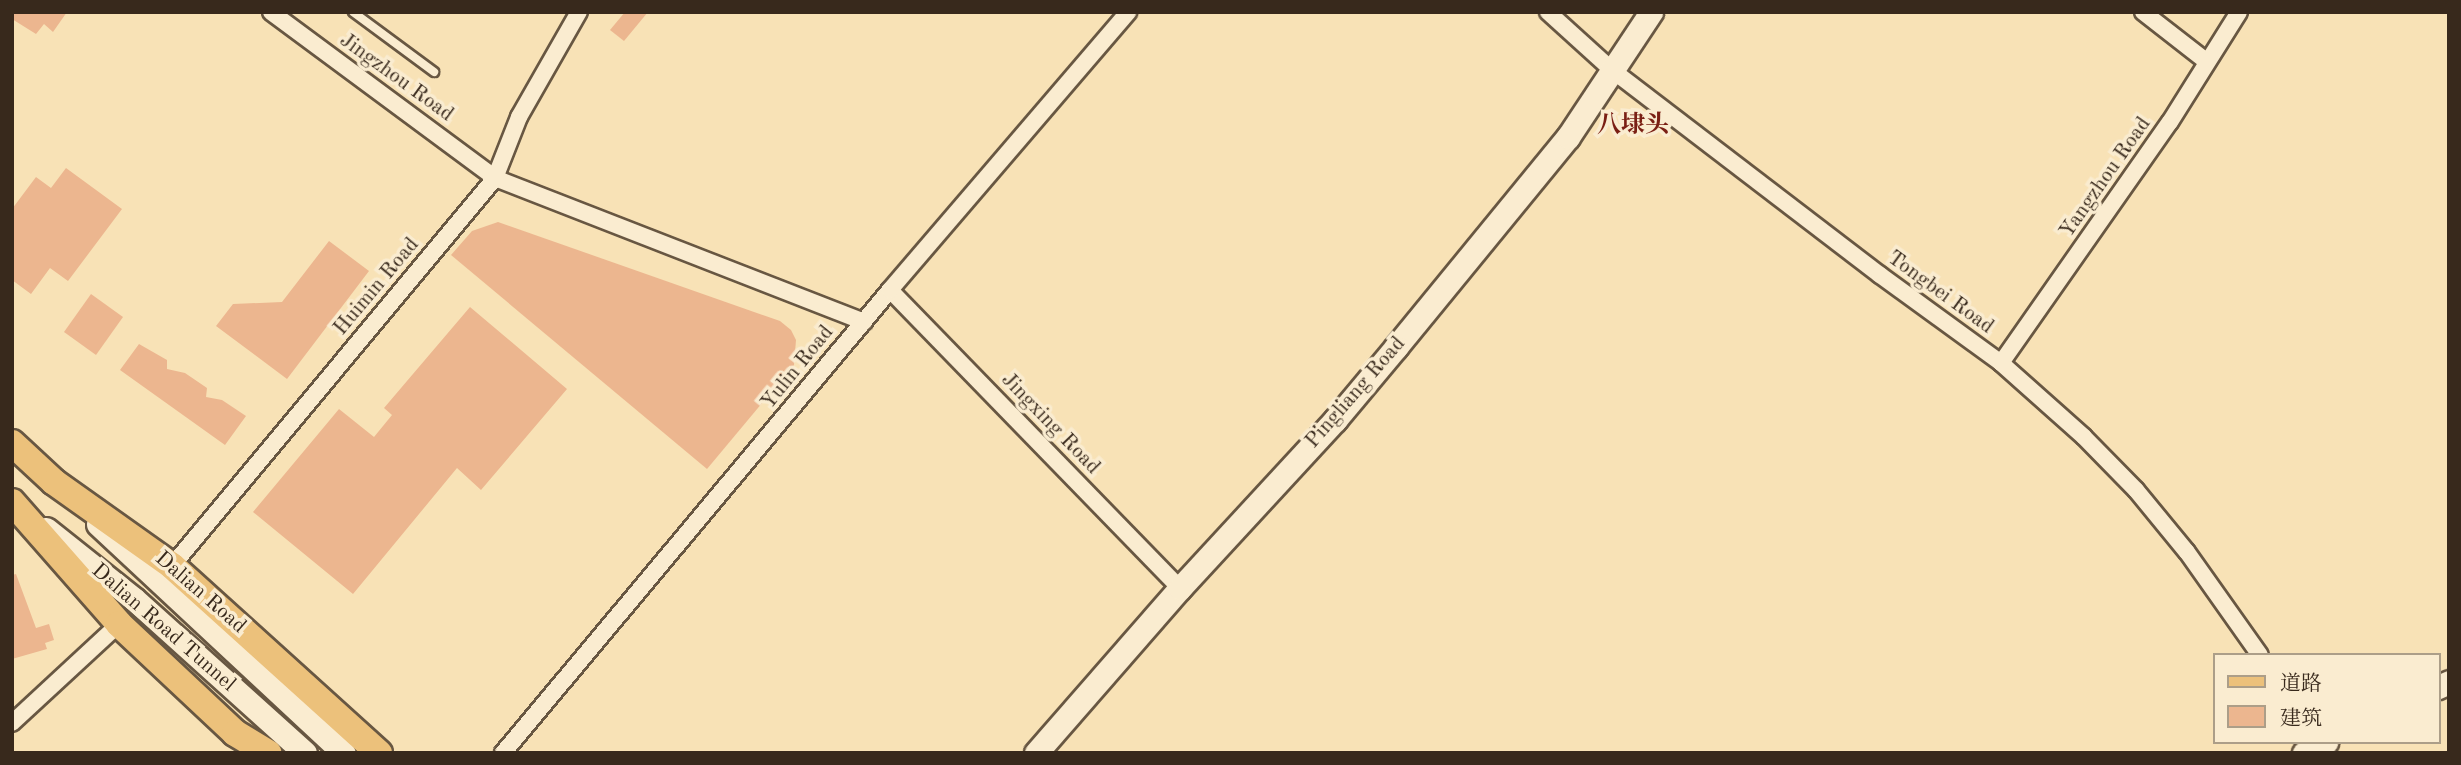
<!DOCTYPE html>
<meta charset="utf-8">
<style>
body{margin:0}
#map{position:relative;width:2461px;height:765px;overflow:hidden;background:#f8e2b6;font-family:"Old Standard TT","Noto Serif SC",serif}
div>[style]{position:absolute}
.building>*{inset:0;background:#ecb68f}
.roads{filter:drop-shadow(2px 0 #685742) drop-shadow(-2px 0 #685742) drop-shadow(0 2px #685742) drop-shadow(0 -2px #685742)}
.service>*{height:8px;margin:-4px;padding:0 4px;transform-origin:4px;border-radius:4px;background:#faecd0}
.minor>*{height:16px;margin:-8px;padding:0 8px;transform-origin:8px;border-radius:8px;background:#faecd0}
.secondary>*{height:23px;margin:-11.5px;padding:0 11.5px;transform-origin:11.5px;border-radius:11.5px;background:#faecd0}
.primary>*{height:26px;margin:-13px;padding:0 13px;transform-origin:13px;border-radius:13px;background:#ecc17b}
span{translate:-50% -50%;white-space:nowrap;text-align:center;line-height:1.15;-webkit-text-stroke:7px #faecd0;paint-order:stroke}
.street-label{font-size:21px;color:#38291c}
.quarter-label{font-size:24px;color:#7a1f14;font-weight:700}
.frame{position:absolute;inset:0;border:14px solid #38291c;pointer-events:none}
.legend{position:absolute;left:2213px;top:653px;width:228px;height:91px;box-sizing:border-box;background:#faecd0;border:2px solid #ac9e88;margin:0;padding:9px 12px;list-style:none;font-size:21px;color:#38291c}
.legend li{display:flex;align-items:center;gap:14px;height:35px}
.legend b{width:35px;border:2px solid #ac9e88}
</style>
<div id="map">
<div class="building">
<i style="clip-path:polygon(12px 12px,67px 12px,53px 32px,44px 24px,36px 34px,12px 19px)"></i>
<i style="clip-path:polygon(625px 12px,648px 12px,624px 41px,610px 30px)"></i>
<i style="clip-path:polygon(66px 168px,122px 209px,68px 281px,50px 268px,31px 294px,12px 280px,12px 209px,36px 177px,51px 188px)"></i>
<i style="clip-path:polygon(498px 222px,780px 321px,791px 330px,796px 340px,794px 365px,707px 469px,451px 255px,472px 231px)"></i>
<i style="clip-path:polygon(329px 241px,369px 271px,287px 379px,216px 326px,233px 304px,282px 302px)"></i>
<i style="clip-path:polygon(91px 294px,123px 317px,96px 355px,64px 332px)"></i>
<i style="clip-path:polygon(470px 307px,567px 389px,481px 490px,457px 468px,353px 594px,253px 512px,339px 409px,374px 437px,392px 415px,384px 408px)"></i>
<i style="clip-path:polygon(139px 344px,167px 360px,167px 369px,185px 373px,207px 388px,206px 397px,222px 400px,246px 416px,225px 445px,120px 370px)"></i>
<i style="clip-path:polygon(16px 574px,36px 628px,49px 624px,54px 640px,45px 643px,47px 649px,12px 659px,12px 575px)"></i>
</div>
<div class="roads">
<div class="service">
<i style="left:353px;top:12px;width:101px;rotate:36.5deg"></i>
</div>
<div class="minor">
<i style="left:271px;top:12px;width:279px;rotate:36.5deg"></i>
<i style="left:495px;top:178px;width:396px;rotate:21.3deg"></i>
<i style="left:1548px;top:12px;width:86px;rotate:42.2deg"></i>
<i style="left:1612px;top:70px;width:337px;rotate:37.4deg"></i>
<i style="left:1880px;top:275px;width:150px;rotate:36deg"></i>
<i style="left:2001px;top:363px;width:111px;rotate:41.7deg"></i>
<i style="left:2084px;top:437px;width:74px;rotate:45.5deg"></i>
<i style="left:2136px;top:490px;width:80px;rotate:50.6deg"></i>
<i style="left:2187px;top:552px;width:126px;rotate:54.7deg"></i>
<i style="left:2143px;top:12px;width:80px;rotate:37.9deg"></i>
<i style="left:890px;top:290px;width:416px;rotate:45.8deg"></i>
<i style="left:2001px;top:363px;width:294px;rotate:-55deg"></i>
<i style="left:2170px;top:122px;width:130px;rotate:-57.9deg"></i>
<i style="left:172px;top:566px;width:505px;rotate:-50.22deg"></i>
<i style="left:495px;top:178px;width:66px;rotate:-68.5deg"></i>
<i style="left:519px;top:117px;width:121px;rotate:-60.3deg"></i>
<i style="left:12px;top:723px;width:146px;rotate:-42.8deg"></i>
<i style="left:503px;top:753px;width:603px;rotate:-50.11deg"></i>
<i style="left:890px;top:290px;width:366px;rotate:-49.4deg"></i>
</div>
<div class="secondary">
<i style="left:98px;top:524px;width:336px;rotate:43deg"></i>
<i style="left:46px;top:529px;width:112px;rotate:38.5deg"></i>
<i style="left:134px;top:599px;width:230px;rotate:42deg"></i>
<i style="left:2438px;top:687px;width:12px;rotate:-24deg"></i>
<i style="left:1036px;top:753px;width:219px;rotate:-48.9deg"></i>
<i style="left:1180px;top:588px;width:229px;rotate:-47.3deg"></i>
<i style="left:1335px;top:420px;width:95px;rotate:-50.1deg"></i>
<i style="left:1396px;top:347px;width:271px;rotate:-50.7deg"></i>
<i style="left:1568px;top:137px;width:150px;rotate:-56.4deg"></i>
<i style="left:2304px;top:753px;width:25px;rotate:-27deg"></i>
</div>
<div class="primary">
<i style="left:12px;top:443px;width:57px;rotate:42.9deg"></i>
<i style="left:54px;top:482px;width:145px;rotate:35.4deg"></i>
<i style="left:172px;top:566px;width:279px;rotate:42.1deg"></i>
<i style="left:12px;top:502px;width:162px;rotate:48.7deg"></i>
<i style="left:119px;top:624px;width:159px;rotate:43.2deg"></i>
<i style="left:235px;top:733px;width:39px;rotate:31deg"></i>
</div>
</div>
<div class="street-label">
<span style="left:396px;top:78px;rotate:36deg">Jingzhou Road</span>
<span style="left:2106px;top:178px;rotate:-55deg">Yangzhou Road</span>
<span style="left:377px;top:287px;rotate:-50deg">Huimin Road</span>
<span style="left:1940px;top:293px;rotate:36deg">Tongbei Road</span>
<span style="left:798px;top:368px;rotate:-51deg">Yulin Road</span>
<span style="left:1356px;top:393px;rotate:-49deg">Pingliang Road</span>
<span style="left:1050px;top:424px;rotate:46deg">Jingxing Road</span>
<span style="left:200px;top:593px;rotate:41deg">Dalian Road</span>
<span style="left:163px;top:628px;rotate:41deg">Dalian Road Tunnel</span>
</div>
<div class="quarter-label">
<span style="left:1633px;top:127px">八埭头</span>
</div>
<div class="frame"></div>
<ul class="legend">
<li><b style="height:9px;background:#ecc17b"></b>道路</li>
<li><b style="height:19px;background:#ecb68f"></b>建筑</li>
</ul>
</div>
